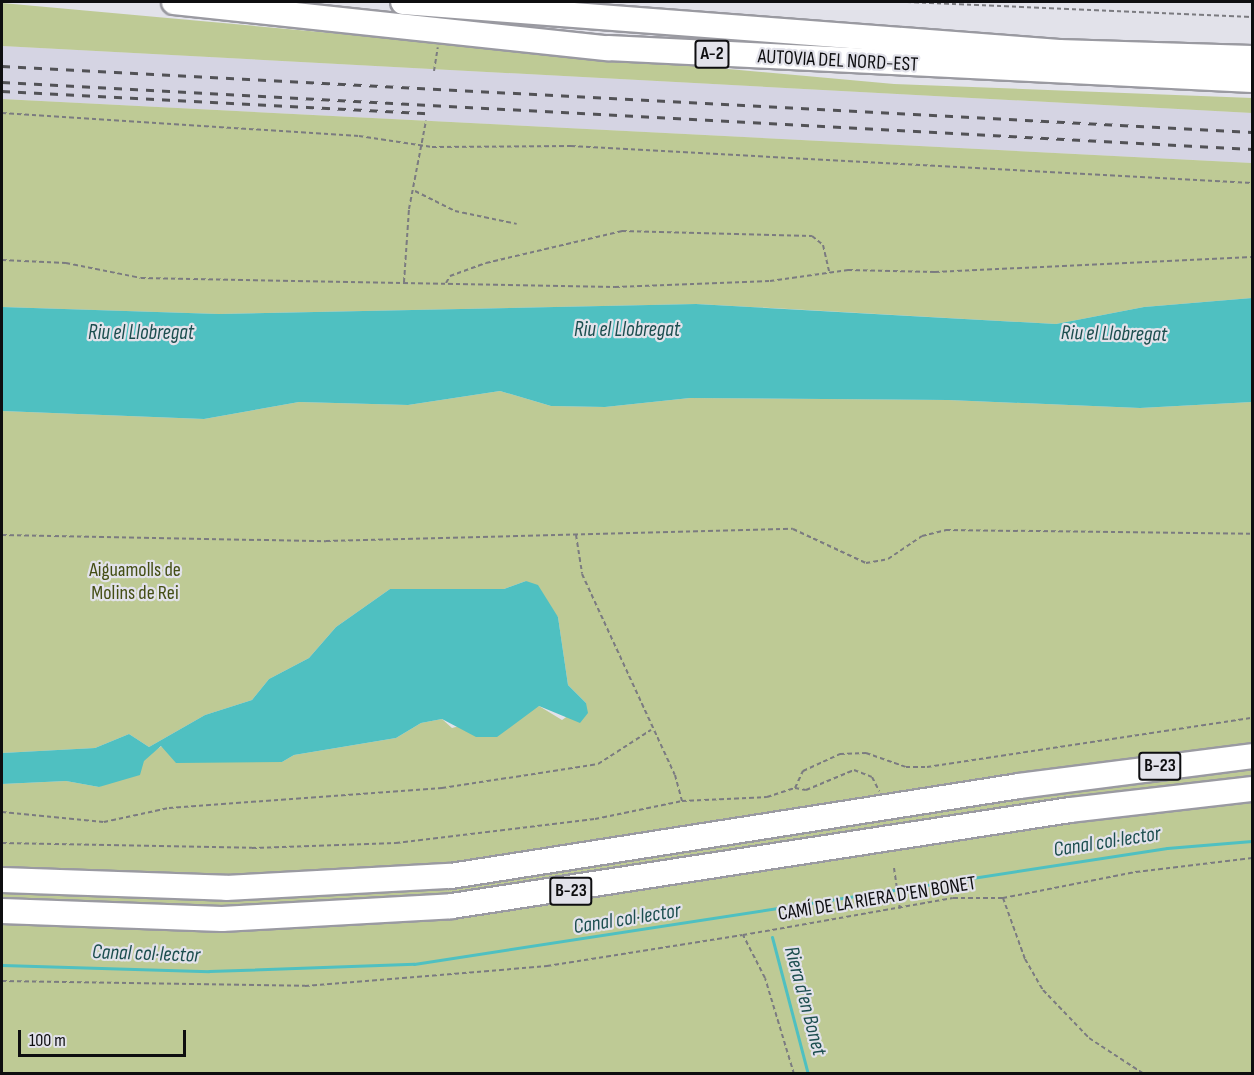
<!DOCTYPE html>
<meta charset="utf-8">
<style>
body{margin:0}
#map{position:relative;width:1254px;height:1075px;overflow:hidden;background:#e2e2ea;font-family:"Sofia Sans Condensed",sans-serif}
div>[style]{position:absolute}
.built>*{inset:0;background:#d5d4e3}
.green>*{inset:0;background:#beca95}
.water>*{inset:0;background:#4fc0c1}
.stream>*{height:3px;margin:-1.5px;padding:0 1.5px;transform-origin:1.5px;border-radius:1.5px;background:#4fc0c1}
.path>*{height:2px;margin-top:-1px;transform-origin:0;background:repeating-linear-gradient(90deg,#7b7b80 0 4.5px,transparent 0 7.5px)}
.roads{filter:drop-shadow(2px 0 #9a9aa1) drop-shadow(-2px 0 #9a9aa1) drop-shadow(0 2px #9a9aa1) drop-shadow(0 -2px #9a9aa1)}
.motorway>*{height:24px;margin:-12px;padding:0 12px;transform-origin:12px;border-radius:12px;background:#fff}
.rail>*{height:3px;margin-top:-1.5px;transform-origin:0;background:repeating-linear-gradient(90deg,#525256 0 8px,transparent 0 16px)}
span{translate:-50% -50%;white-space:nowrap;text-align:center;line-height:1.15;-webkit-text-stroke:4.5px #e2e2ea;paint-order:stroke}
.shield-label span{padding:2px 4px;background:#e2e2ea;border:2px solid;border-radius:4px;-webkit-text-stroke-width:0}
.shield-label{font-size:18px;color:#0e0e10;font-weight:700}
.street-label{font-size:20px;color:#0e0e10}
.park-label{font-size:20px;color:#444e15}
.water-label{font-size:21px;color:#1c4e4f;font-style:italic}
.frame{position:absolute;inset:0;border:3px solid #0e0e10;pointer-events:none}
.scale{position:absolute;left:18px;top:1030px;width:168px;height:27px;box-sizing:border-box;border:3px solid #0e0e10;border-top:0;padding-left:8px;font-size:18px;line-height:21px;white-space:nowrap;color:#0e0e10;-webkit-text-stroke:4px #e2e2ea;paint-order:stroke}
</style>
<div id="map">
<div class="built">
<i style="clip-path:polygon(2px 46px,1252px 113px,1252px 163px,2px 99px)"></i>
</div>
<div class="green">
<i style="clip-path:polygon(2px 3px,894px 84px,1252px 98px,1252px 113px,2px 46px)"></i>
<i style="clip-path:polygon(2px 99px,1252px 163px,1252px 298px,1144px 307px,1056px 324px,697px 304px,219px 314px,2px 307px)"></i>
<i style="clip-path:polygon(500px 391px,551px 406px,605px 407px,690px 398px,948px 400px,1140px 408px,1252px 402px,1252px 1073px,2px 1073px,2px 784px,66px 781px,99px 787px,162px 746px,282px 762px,294px 755px,396px 738px,421px 723px,442px 719px,452px 728px,539px 706px,562px 720px,586px 703px,568px 685px,558px 617px,526px 581px,504px 589px,390px 589px,336px 627px,309px 658px,269px 679px,252px 700px,205px 715px,149px 747px,129px 734px,95px 748px,2px 753px,2px 411px,204px 419px,299px 402px,408px 405px)"></i>
</div>
<div class="water">
<i style="clip-path:polygon(1252px 298px,1252px 402px,1140px 408px,948px 400px,690px 398px,605px 407px,551px 406px,500px 391px,408px 405px,299px 402px,204px 419px,2px 411px,2px 307px,219px 314px,696px 304px,1056px 324px,1144px 307px)"></i>
<i style="clip-path:polygon(526px 581px,538px 585px,558px 617px,568px 685px,586px 703px,588px 713px,580px 723px,539px 706px,497px 737px,476px 737px,442px 719px,421px 723px,396px 738px,294px 755px,282px 762px,176px 763px,161px 746px,144px 761px,140px 775px,99px 787px,66px 781px,2px 784px,2px 753px,95px 748px,129px 734px,149px 747px,205px 715px,252px 700px,269px 679px,309px 658px,336px 627px,390px 589px,504px 589px)"></i>
</div>
<div class="stream">
<i style="left:772px;top:937px;width:142px;rotate:75.3deg"></i>
<i style="left:2px;top:965px;width:207px;rotate:1.7deg"></i>
<i style="left:209px;top:971px;width:205px;rotate:-2deg"></i>
<i style="left:414px;top:964px;width:762px;rotate:-8.76deg"></i>
<i style="left:1167px;top:848px;width:85px;rotate:-4.7deg"></i>
</div>
<div class="path">
<i style="left:907px;top:2px;width:345px;rotate:2.5deg"></i>
<i style="left:434px;top:71px;width:24px;rotate:-81deg"></i>
<i style="left:2px;top:113px;width:358px;rotate:3.7deg"></i>
<i style="left:359px;top:136px;width:74px;rotate:8.6deg"></i>
<i style="left:432px;top:147px;width:139px;rotate:-0.4deg"></i>
<i style="left:571px;top:146px;width:682px;rotate:3.11deg"></i>
<i style="left:415px;top:191px;width:45px;rotate:26.6deg"></i>
<i style="left:455px;top:211px;width:63px;rotate:11.8deg"></i>
<i style="left:2px;top:260px;width:64px;rotate:2.7deg"></i>
<i style="left:66px;top:263px;width:76px;rotate:11.3deg"></i>
<i style="left:141px;top:278px;width:474px;rotate:1.1deg"></i>
<i style="left:615px;top:287px;width:155px;rotate:-2.2deg"></i>
<i style="left:770px;top:281px;width:79px;rotate:-8deg"></i>
<i style="left:848px;top:270px;width:87px;rotate:1.3deg"></i>
<i style="left:935px;top:272px;width:317px;rotate:-2.7deg"></i>
<i style="left:404px;top:282px;width:73px;rotate:-86.1deg"></i>
<i style="left:409px;top:209px;width:90px;rotate:-79.1deg"></i>
<i style="left:446px;top:283px;width:8px;rotate:-60deg"></i>
<i style="left:450px;top:276px;width:38px;rotate:-20deg"></i>
<i style="left:486px;top:263px;width:140px;rotate:-13.2deg"></i>
<i style="left:622px;top:231px;width:190px;rotate:1.5deg"></i>
<i style="left:812px;top:236px;width:14px;rotate:39deg"></i>
<i style="left:823px;top:245px;width:28px;rotate:77deg"></i>
<i style="left:2px;top:535px;width:324px;rotate:1.1deg"></i>
<i style="left:326px;top:541px;width:467px;rotate:-1.5deg"></i>
<i style="left:793px;top:529px;width:81px;rotate:25deg"></i>
<i style="left:866px;top:563px;width:22px;rotate:-10deg"></i>
<i style="left:888px;top:559px;width:41px;rotate:-34.1deg"></i>
<i style="left:922px;top:536px;width:25px;rotate:-14deg"></i>
<i style="left:946px;top:530px;width:306px;rotate:0.7deg"></i>
<i style="left:576px;top:535px;width:39px;rotate:81deg"></i>
<i style="left:582px;top:574px;width:221px;rotate:65.2deg"></i>
<i style="left:675px;top:775px;width:27px;rotate:75deg"></i>
<i style="left:795px;top:788px;width:19px;rotate:-65deg"></i>
<i style="left:803px;top:771px;width:41px;rotate:-24.7deg"></i>
<i style="left:840px;top:754px;width:26px;rotate:-2deg"></i>
<i style="left:866px;top:753px;width:42px;rotate:19.3deg"></i>
<i style="left:906px;top:767px;width:21px"></i>
<i style="left:927px;top:767px;width:329px;rotate:-8.6deg"></i>
<i style="left:2px;top:812px;width:102px;rotate:5.6deg"></i>
<i style="left:104px;top:822px;width:66px;rotate:-12.2deg"></i>
<i style="left:169px;top:808px;width:274px;rotate:-4.2deg"></i>
<i style="left:442px;top:788px;width:158px;rotate:-8.7deg"></i>
<i style="left:598px;top:764px;width:63px;rotate:-32.7deg"></i>
<i style="left:2px;top:843px;width:250px;rotate:1.1deg"></i>
<i style="left:252px;top:848px;width:144px;rotate:-2deg"></i>
<i style="left:396px;top:843px;width:200px;rotate:-6.9deg"></i>
<i style="left:595px;top:819px;width:89px;rotate:-11.7deg"></i>
<i style="left:682px;top:801px;width:85px;rotate:-2.7deg"></i>
<i style="left:767px;top:797px;width:29px;rotate:-18deg"></i>
<i style="left:795px;top:788px;width:11px;rotate:10deg"></i>
<i style="left:806px;top:790px;width:52px;rotate:-22.6deg"></i>
<i style="left:854px;top:770px;width:19px;rotate:21deg"></i>
<i style="left:872px;top:777px;width:16px;rotate:63deg"></i>
<i style="left:894px;top:868px;width:41px;rotate:81.7deg"></i>
<i style="left:1003px;top:898px;width:65px;rotate:70.2deg"></i>
<i style="left:1025px;top:959px;width:36px;rotate:60deg"></i>
<i style="left:1043px;top:990px;width:66px;rotate:46.2deg"></i>
<i style="left:1089px;top:1038px;width:66px;rotate:33.2deg"></i>
<i style="left:2px;top:981px;width:303px;rotate:0.9deg"></i>
<i style="left:305px;top:986px;width:243px;rotate:-4.7deg"></i>
<i style="left:547px;top:966px;width:198px;rotate:-9deg"></i>
<i style="left:794px;top:1074px;width:100px;rotate:-106.8deg"></i>
<i style="left:765px;top:978px;width:48px;rotate:-117.1deg"></i>
<i style="left:743px;top:935px;width:213px;rotate:-10deg"></i>
<i style="left:953px;top:898px;width:50px"></i>
<i style="left:1003px;top:898px;width:136px;rotate:-11.1deg"></i>
<i style="left:1136px;top:872px;width:117px;rotate:-6.9deg"></i>
</div>
<div class="roads">
<div class="motorway">
<i style="left:174px;top:2px;width:436px;rotate:6.1deg"></i>
<i style="left:608px;top:48px;width:645px;rotate:2.84deg"></i>
<i style="left:403px;top:2px;width:658px;rotate:4.36deg"></i>
<i style="left:1059px;top:52px;width:193px;rotate:1.8deg"></i>
<i style="left:2px;top:880px;width:224px;rotate:2deg"></i>
<i style="left:226px;top:888px;width:225px;rotate:-3.1deg"></i>
<i style="left:451px;top:876px;width:575px;rotate:-9deg"></i>
<i style="left:1019px;top:786px;width:235px;rotate:-7.3deg"></i>
<i style="left:2px;top:911px;width:220px;rotate:2.1deg"></i>
<i style="left:222px;top:919px;width:230px;rotate:-3.2deg"></i>
<i style="left:452px;top:906px;width:625px;rotate:-8.83deg"></i>
<i style="left:1070px;top:810px;width:183px;rotate:-6.6deg"></i>
</div>
</div>
<div class="rail">
<i style="left:2px;top:66px;width:1252px;rotate:3.02deg"></i>
<i style="left:2px;top:82px;width:1252px;rotate:3.07deg"></i>
<i style="left:2px;top:91px;width:426px;rotate:3deg"></i>
</div>
<div class="shield-label">
<span style="left:712px;top:54px">A-2</span>
<span style="left:1160px;top:766px">B-23</span>
<span style="left:571px;top:891px">B-23</span>
</div>
<div class="street-label">
<span style="left:838px;top:61px;rotate:3deg">AUTOVIA DEL NORD-EST</span>
<span style="left:877px;top:899px;rotate:-9deg">CAMÍ DE LA RIERA D'EN BONET</span>
</div>
<div class="park-label">
<span style="left:135px;top:582px">Aiguamolls de<br>Molins de Rei</span>
</div>
<div class="water-label">
<span style="left:627px;top:330px">Riu el Llobregat</span>
<span style="left:141px;top:333px">Riu el Llobregat</span>
<span style="left:1114px;top:334px;rotate:1deg">Riu el Llobregat</span>
<span style="left:1107px;top:842px;rotate:-9deg">Canal col·lector</span>
<span style="left:627px;top:919px;rotate:-9deg">Canal col·lector</span>
<span style="left:146px;top:954px;rotate:2deg">Canal col·lector</span>
<span style="left:805px;top:1001px;rotate:75deg">Riera d'en Bonet</span>
</div>
<div class="frame"></div>
<div class="scale">100 m</div>
</div>
